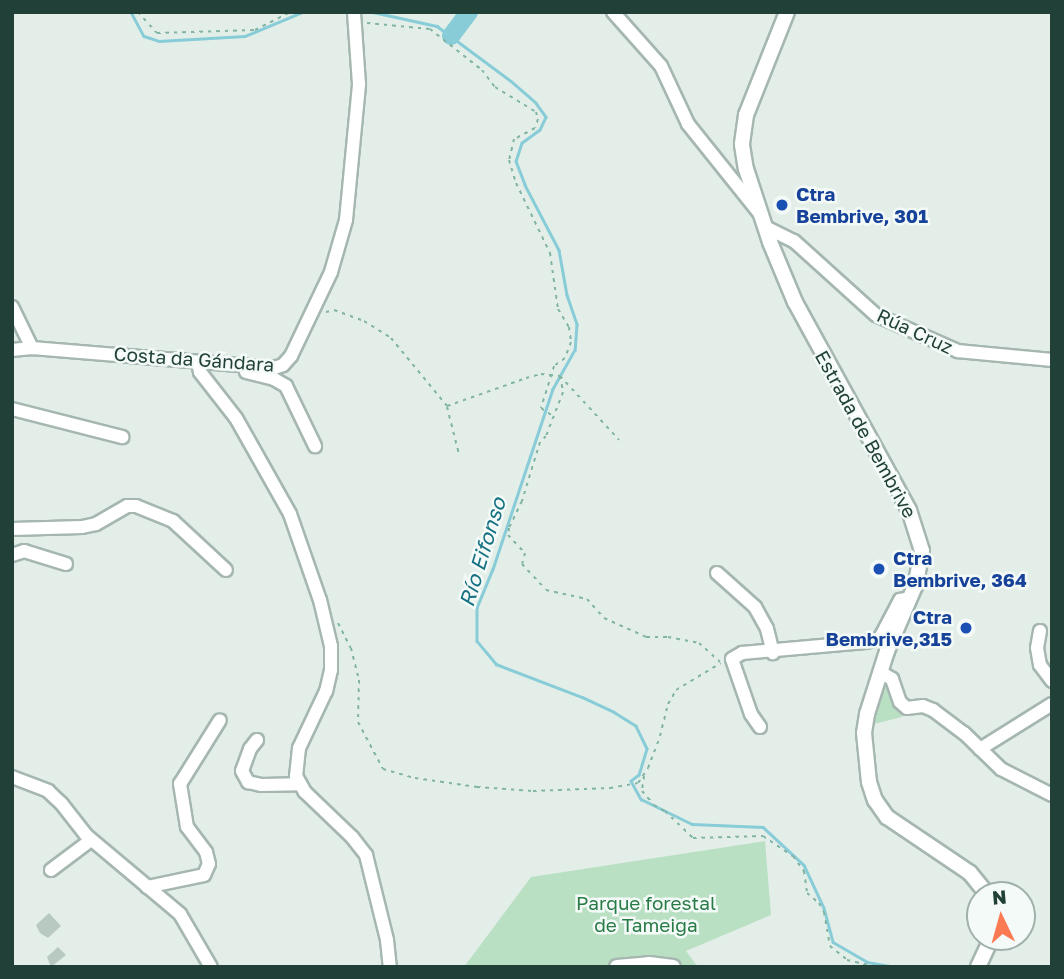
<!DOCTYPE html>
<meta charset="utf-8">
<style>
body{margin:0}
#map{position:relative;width:1064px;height:979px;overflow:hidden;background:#e3eee9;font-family:"Golos Text",sans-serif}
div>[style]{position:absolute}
.green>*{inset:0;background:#bae0c4}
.stream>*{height:2.5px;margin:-1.25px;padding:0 1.25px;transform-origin:1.25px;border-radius:1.25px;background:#87ccd7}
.river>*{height:18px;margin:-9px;padding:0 9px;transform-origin:9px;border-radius:9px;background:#87ccd7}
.building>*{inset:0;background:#b8c9c2}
.path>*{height:2px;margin-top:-1px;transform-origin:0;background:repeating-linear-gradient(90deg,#81b4a3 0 3.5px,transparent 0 8.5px)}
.roads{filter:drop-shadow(2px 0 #a5b7b0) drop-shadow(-2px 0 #a5b7b0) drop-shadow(0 2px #a5b7b0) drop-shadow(0 -2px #a5b7b0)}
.minor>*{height:12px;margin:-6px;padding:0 6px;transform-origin:6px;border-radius:6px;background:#fff}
.tertiary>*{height:14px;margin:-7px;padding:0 7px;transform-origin:7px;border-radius:7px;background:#fff}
.dots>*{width:19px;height:19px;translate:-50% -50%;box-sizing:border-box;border:4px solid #f4faf7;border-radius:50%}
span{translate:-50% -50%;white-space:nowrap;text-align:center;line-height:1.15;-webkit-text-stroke:5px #f4faf7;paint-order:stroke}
.transit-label{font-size:19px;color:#164399;font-weight:700}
.left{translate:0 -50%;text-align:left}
.right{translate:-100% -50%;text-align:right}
.street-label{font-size:19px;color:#214138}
.park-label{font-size:19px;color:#287b47}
.water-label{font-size:21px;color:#167182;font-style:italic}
.frame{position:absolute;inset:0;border:14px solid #214138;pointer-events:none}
.north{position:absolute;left:966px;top:881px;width:70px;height:70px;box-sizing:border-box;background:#f4faf7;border:2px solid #a0b0ab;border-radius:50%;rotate:355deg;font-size:19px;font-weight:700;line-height:28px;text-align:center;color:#214138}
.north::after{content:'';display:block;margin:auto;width:24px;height:32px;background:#fc7a53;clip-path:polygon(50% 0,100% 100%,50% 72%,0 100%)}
</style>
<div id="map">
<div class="green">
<i style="clip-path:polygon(886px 682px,890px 683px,902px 717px,874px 724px)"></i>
<i style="clip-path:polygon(765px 841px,771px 915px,686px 951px,698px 967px,464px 967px,531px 877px)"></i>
</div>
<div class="stream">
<i style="left:131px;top:12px;width:27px;rotate:62deg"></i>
<i style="left:144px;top:36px;width:16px;rotate:18deg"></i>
<i style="left:159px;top:41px;width:86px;rotate:-3.3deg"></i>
<i style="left:245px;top:36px;width:62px;rotate:-22.8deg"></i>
<i style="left:373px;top:12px;width:66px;rotate:12.3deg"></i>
<i style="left:437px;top:26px;width:92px;rotate:36.6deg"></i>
<i style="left:511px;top:81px;width:33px;rotate:41deg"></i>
<i style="left:536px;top:103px;width:17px;rotate:54deg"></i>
<i style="left:546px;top:117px;width:14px;rotate:115deg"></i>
<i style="left:540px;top:130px;width:22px;rotate:144deg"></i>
<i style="left:522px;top:143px;width:19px;rotate:108deg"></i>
<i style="left:516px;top:161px;width:26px;rotate:69deg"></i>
<i style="left:525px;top:185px;width:73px;rotate:62.4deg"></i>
<i style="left:559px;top:250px;width:46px;rotate:79.9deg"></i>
<i style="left:567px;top:295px;width:31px;rotate:71deg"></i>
<i style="left:577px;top:324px;width:26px;rotate:94deg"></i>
<i style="left:575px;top:350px;width:45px;rotate:119.4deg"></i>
<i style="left:553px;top:389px;width:190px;rotate:108.4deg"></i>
<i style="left:493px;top:569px;width:42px;rotate:112.3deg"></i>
<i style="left:477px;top:608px;width:33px;rotate:90deg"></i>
<i style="left:477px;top:641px;width:30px;rotate:50deg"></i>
<i style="left:496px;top:664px;width:92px;rotate:21deg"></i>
<i style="left:582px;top:697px;width:35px;rotate:25deg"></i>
<i style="left:614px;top:712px;width:26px;rotate:32deg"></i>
<i style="left:636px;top:726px;width:25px;rotate:64deg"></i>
<i style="left:647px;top:749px;width:27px;rotate:107deg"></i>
<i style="left:639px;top:775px;width:10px;rotate:143deg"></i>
<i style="left:631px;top:781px;width:21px;rotate:61deg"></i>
<i style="left:641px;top:799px;width:57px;rotate:26.1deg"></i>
<i style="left:692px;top:824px;width:71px;rotate:2.4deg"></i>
<i style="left:763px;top:827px;width:56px;rotate:42.8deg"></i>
<i style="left:804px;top:865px;width:47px;rotate:65.1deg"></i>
<i style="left:824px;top:908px;width:35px;rotate:75deg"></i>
<i style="left:833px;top:942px;width:39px;rotate:30deg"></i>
<i style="left:867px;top:962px;width:27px;rotate:10deg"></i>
</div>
<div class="river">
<i style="left:451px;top:36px;width:30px;rotate:-53deg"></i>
</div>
<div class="building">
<i style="clip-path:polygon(49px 913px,61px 926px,48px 938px,40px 933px,36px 925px)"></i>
<i style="clip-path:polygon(58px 947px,66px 955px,51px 967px,47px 957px)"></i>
</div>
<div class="path">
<i style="left:138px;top:12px;width:28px;rotate:48deg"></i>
<i style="left:157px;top:33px;width:98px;rotate:-1.8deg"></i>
<i style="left:255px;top:30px;width:39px;rotate:-27deg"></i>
<i style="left:367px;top:23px;width:63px;rotate:5.4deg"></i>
<i style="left:430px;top:29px;width:66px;rotate:38.3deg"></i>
<i style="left:482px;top:70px;width:21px;rotate:53deg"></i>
<i style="left:495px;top:87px;width:48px;rotate:31.4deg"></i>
<i style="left:536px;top:112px;width:7px;rotate:74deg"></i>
<i style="left:538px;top:119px;width:9px;rotate:108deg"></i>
<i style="left:535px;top:128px;width:24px;rotate:152deg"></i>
<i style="left:514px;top:139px;width:22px;rotate:103deg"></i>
<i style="left:509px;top:160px;width:24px;rotate:73deg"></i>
<i style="left:516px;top:183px;width:78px;rotate:64.1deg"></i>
<i style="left:550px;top:253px;width:57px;rotate:81.9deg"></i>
<i style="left:558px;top:309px;width:21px;rotate:59deg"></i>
<i style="left:569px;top:327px;width:15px;rotate:82deg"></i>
<i style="left:571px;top:342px;width:17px;rotate:111deg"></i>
<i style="left:565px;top:358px;width:14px;rotate:144deg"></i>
<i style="left:554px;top:366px;width:44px;rotate:107.2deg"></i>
<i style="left:541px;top:408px;width:14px;rotate:34deg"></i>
<i style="left:326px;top:312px;width:8px;rotate:-14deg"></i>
<i style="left:334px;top:310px;width:32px;rotate:20deg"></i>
<i style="left:364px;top:321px;width:32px;rotate:32deg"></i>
<i style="left:391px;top:338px;width:88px;rotate:50.5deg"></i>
<i style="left:447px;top:406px;width:84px;rotate:-19.5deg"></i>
<i style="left:526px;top:378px;width:16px;rotate:-15deg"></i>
<i style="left:541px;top:374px;width:19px;rotate:6deg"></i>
<i style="left:560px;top:376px;width:87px;rotate:47.3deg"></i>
<i style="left:560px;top:376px;width:16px;rotate:79deg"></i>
<i style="left:563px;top:392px;width:47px;rotate:111.1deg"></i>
<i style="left:546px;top:436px;width:8px;rotate:135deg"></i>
<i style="left:540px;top:442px;width:62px;rotate:107deg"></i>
<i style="left:522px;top:501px;width:30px;rotate:116deg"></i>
<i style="left:509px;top:528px;width:7px;rotate:98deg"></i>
<i style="left:508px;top:535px;width:25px;rotate:47deg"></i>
<i style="left:525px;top:553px;width:11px;rotate:105deg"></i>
<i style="left:522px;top:564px;width:35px;rotate:47deg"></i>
<i style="left:546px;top:590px;width:42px;rotate:12.4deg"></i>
<i style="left:587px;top:599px;width:25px;rotate:48deg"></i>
<i style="left:604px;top:618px;width:46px;rotate:24.3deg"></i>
<i style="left:646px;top:637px;width:22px"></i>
<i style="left:668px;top:637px;width:32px;rotate:11deg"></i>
<i style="left:699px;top:643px;width:28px;rotate:42deg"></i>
<i style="left:447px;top:407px;width:49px;rotate:75.7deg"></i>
<i style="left:338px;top:623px;width:28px;rotate:63deg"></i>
<i style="left:351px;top:648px;width:33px;rotate:76deg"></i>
<i style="left:359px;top:680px;width:42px;rotate:91.4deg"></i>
<i style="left:358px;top:722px;width:53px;rotate:62deg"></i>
<i style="left:383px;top:769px;width:33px;rotate:16deg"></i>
<i style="left:415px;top:778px;width:63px;rotate:8.3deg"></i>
<i style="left:477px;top:787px;width:56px;rotate:4.1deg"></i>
<i style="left:533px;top:791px;width:77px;rotate:-2.2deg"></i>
<i style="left:610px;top:788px;width:28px;rotate:-10deg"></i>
<i style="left:638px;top:783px;width:18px;rotate:-56deg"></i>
<i style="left:648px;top:768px;width:34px;rotate:-69deg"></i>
<i style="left:660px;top:736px;width:33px;rotate:-76deg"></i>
<i style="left:668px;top:704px;width:16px;rotate:-60deg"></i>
<i style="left:676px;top:690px;width:52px;rotate:-31deg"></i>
<i style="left:644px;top:776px;width:15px;rotate:98deg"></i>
<i style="left:642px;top:791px;width:18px;rotate:49deg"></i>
<i style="left:654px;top:805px;width:13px;rotate:29deg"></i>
<i style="left:665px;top:811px;width:39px;rotate:44deg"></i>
<i style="left:693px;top:838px;width:70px;rotate:-1.6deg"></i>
<i style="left:763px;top:836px;width:36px;rotate:34deg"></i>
<i style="left:793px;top:856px;width:19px;rotate:54deg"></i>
<i style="left:804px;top:871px;width:22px;rotate:82deg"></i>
<i style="left:807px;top:893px;width:16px;rotate:40deg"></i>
<i style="left:819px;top:903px;width:10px;rotate:61deg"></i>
<i style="left:824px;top:912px;width:35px;rotate:80deg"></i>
<i style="left:830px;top:946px;width:22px;rotate:39deg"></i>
<i style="left:847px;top:960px;width:32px;rotate:13deg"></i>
</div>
<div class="roads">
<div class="minor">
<i style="left:613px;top:12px;width:72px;rotate:48.4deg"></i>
<i style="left:661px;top:66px;width:64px;rotate:65deg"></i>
<i style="left:688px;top:124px;width:115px;rotate:51.3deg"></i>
<i style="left:765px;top:227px;width:32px;rotate:26deg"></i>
<i style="left:794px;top:241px;width:110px;rotate:42.1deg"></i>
<i style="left:876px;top:315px;width:90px;rotate:23.7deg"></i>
<i style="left:958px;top:351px;width:94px;rotate:5.5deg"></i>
<i style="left:12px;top:307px;width:46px;rotate:64deg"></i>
<i style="left:32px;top:348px;width:20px;rotate:174deg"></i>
<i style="left:32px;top:348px;width:243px;rotate:4.7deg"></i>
<i style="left:274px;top:368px;width:9px;rotate:-18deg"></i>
<i style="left:283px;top:365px;width:12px;rotate:-48deg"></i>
<i style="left:291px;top:356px;width:93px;rotate:-64.5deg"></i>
<i style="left:331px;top:272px;width:54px;rotate:-73.9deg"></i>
<i style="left:346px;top:220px;width:137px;rotate:-84.5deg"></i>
<i style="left:359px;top:84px;width:72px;rotate:-94deg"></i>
<i style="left:198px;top:362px;width:10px;rotate:79deg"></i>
<i style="left:200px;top:372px;width:58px;rotate:52deg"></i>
<i style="left:236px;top:418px;width:110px;rotate:60.6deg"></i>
<i style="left:290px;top:514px;width:91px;rotate:70.8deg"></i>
<i style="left:320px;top:600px;width:47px;rotate:76.6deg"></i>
<i style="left:331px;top:646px;width:24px;rotate:90deg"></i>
<i style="left:331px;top:670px;width:22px;rotate:103deg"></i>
<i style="left:326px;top:691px;width:63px;rotate:115.3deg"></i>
<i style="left:299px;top:748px;width:28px;rotate:96deg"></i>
<i style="left:296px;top:776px;width:18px;rotate:61deg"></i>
<i style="left:305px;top:792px;width:65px;rotate:43.8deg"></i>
<i style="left:352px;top:837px;width:23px;rotate:52deg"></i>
<i style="left:366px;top:855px;width:88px;rotate:76.1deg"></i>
<i style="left:387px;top:940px;width:27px;rotate:84deg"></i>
<i style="left:246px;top:372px;width:29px;rotate:14deg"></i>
<i style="left:274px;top:379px;width:14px;rotate:30deg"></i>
<i style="left:286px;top:386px;width:67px;rotate:64.2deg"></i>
<i style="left:12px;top:409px;width:114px;rotate:14.3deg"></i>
<i style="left:12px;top:529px;width:70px;rotate:-1.6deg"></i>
<i style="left:82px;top:527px;width:14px;rotate:-12deg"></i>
<i style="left:96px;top:524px;width:36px;rotate:-30deg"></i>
<i style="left:127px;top:506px;width:9px"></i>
<i style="left:136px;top:506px;width:40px;rotate:22deg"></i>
<i style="left:173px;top:521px;width:72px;rotate:42.8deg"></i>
<i style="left:12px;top:555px;width:13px;rotate:-18deg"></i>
<i style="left:24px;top:551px;width:44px;rotate:17.2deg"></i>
<i style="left:717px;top:573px;width:51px;rotate:41.8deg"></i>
<i style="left:755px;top:607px;width:25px;rotate:61deg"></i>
<i style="left:767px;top:629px;width:25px;rotate:76deg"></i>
<i style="left:1040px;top:631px;width:17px;rotate:100deg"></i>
<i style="left:1037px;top:648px;width:17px;rotate:80deg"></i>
<i style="left:1040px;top:665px;width:20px;rotate:53deg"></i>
<i style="left:880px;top:672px;width:14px;rotate:30deg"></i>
<i style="left:892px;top:679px;width:24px;rotate:71deg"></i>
<i style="left:900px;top:702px;width:9px;rotate:41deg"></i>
<i style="left:907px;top:708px;width:16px;rotate:-7deg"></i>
<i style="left:923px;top:706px;width:11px;rotate:22deg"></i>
<i style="left:933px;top:710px;width:39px;rotate:37deg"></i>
<i style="left:964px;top:733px;width:52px;rotate:44.2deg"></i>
<i style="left:1001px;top:769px;width:57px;rotate:27deg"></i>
<i style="left:760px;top:727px;width:16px;rotate:-125deg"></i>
<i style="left:751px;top:714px;width:58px;rotate:-109.1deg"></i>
<i style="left:732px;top:659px;width:12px;rotate:-31deg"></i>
<i style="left:742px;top:653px;width:124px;rotate:-5.1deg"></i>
<i style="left:866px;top:642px;width:15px;rotate:-16deg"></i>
<i style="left:880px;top:638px;width:43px;rotate:-62.2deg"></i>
<i style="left:900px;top:600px;width:10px;rotate:-11deg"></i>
<i style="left:257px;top:740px;width:11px;rotate:128deg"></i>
<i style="left:250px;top:749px;width:23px;rotate:110deg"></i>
<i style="left:242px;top:771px;width:13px;rotate:61deg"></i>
<i style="left:248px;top:782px;width:13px;rotate:13deg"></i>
<i style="left:261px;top:785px;width:39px;rotate:-1deg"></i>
<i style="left:980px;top:749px;width:85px;rotate:-32deg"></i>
<i style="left:12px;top:777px;width:39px;rotate:21deg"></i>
<i style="left:48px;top:791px;width:18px;rotate:43deg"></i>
<i style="left:61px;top:803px;width:41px;rotate:52deg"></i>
<i style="left:86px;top:835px;width:123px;rotate:40deg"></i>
<i style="left:180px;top:914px;width:61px;rotate:59.7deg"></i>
<i style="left:51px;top:870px;width:50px;rotate:-36.9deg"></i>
<i style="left:147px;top:887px;width:58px;rotate:-11.9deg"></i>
<i style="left:204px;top:875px;width:12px;rotate:-66deg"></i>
<i style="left:209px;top:864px;width:12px;rotate:-104deg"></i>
<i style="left:206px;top:852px;width:31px;rotate:-127deg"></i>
<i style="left:187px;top:827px;width:44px;rotate:-99.2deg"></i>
<i style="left:180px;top:784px;width:75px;rotate:-58deg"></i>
</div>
<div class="tertiary">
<i style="left:787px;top:12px;width:111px;rotate:111.7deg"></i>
<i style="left:746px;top:115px;width:30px;rotate:98deg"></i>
<i style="left:742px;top:145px;width:24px;rotate:81deg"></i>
<i style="left:746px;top:169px;width:77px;rotate:71.8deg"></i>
<i style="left:770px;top:242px;width:65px;rotate:67.4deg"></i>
<i style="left:795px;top:302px;width:237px;rotate:61.3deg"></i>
<i style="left:909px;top:510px;width:43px;rotate:72.4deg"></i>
<i style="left:922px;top:551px;width:36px;rotate:101deg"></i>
<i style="left:915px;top:586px;width:71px;rotate:113.3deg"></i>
<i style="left:887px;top:651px;width:66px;rotate:107.6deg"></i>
<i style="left:867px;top:714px;width:19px;rotate:99deg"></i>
<i style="left:864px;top:733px;width:49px;rotate:84.2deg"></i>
<i style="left:869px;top:782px;width:19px;rotate:72deg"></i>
<i style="left:875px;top:800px;width:21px;rotate:55deg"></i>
<i style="left:887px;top:817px;width:100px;rotate:34deg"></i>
<i style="left:970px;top:873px;width:28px;rotate:51deg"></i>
<i style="left:617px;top:967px;width:32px;rotate:-5deg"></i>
<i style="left:649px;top:964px;width:24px;rotate:7deg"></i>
<i style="left:978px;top:967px;width:33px;rotate:-65deg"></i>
</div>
</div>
<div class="dots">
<i style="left:782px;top:205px;background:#1a4fb4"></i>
<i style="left:879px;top:569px;background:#1a4fb4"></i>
<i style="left:966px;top:628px;background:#1a4fb4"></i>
</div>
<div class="transit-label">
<span class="left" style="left:796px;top:205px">Ctra<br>Bembrive, 301</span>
<span class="left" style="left:893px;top:569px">Ctra<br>Bembrive, 364</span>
<span class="right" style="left:952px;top:628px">Ctra<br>Bembrive,315</span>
</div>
<div class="street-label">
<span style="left:915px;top:331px;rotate:25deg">Rúa Cruz</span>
<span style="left:194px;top:359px;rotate:4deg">Costa da Gándara</span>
<span style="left:866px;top:434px;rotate:61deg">Estrada de Bembrive</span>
</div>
<div class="park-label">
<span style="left:646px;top:914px">Parque forestal<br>de Tameiga</span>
</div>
<div class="water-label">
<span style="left:482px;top:552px;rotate:-73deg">Río Eifonso</span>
</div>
<div class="frame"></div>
<div class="north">N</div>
</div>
